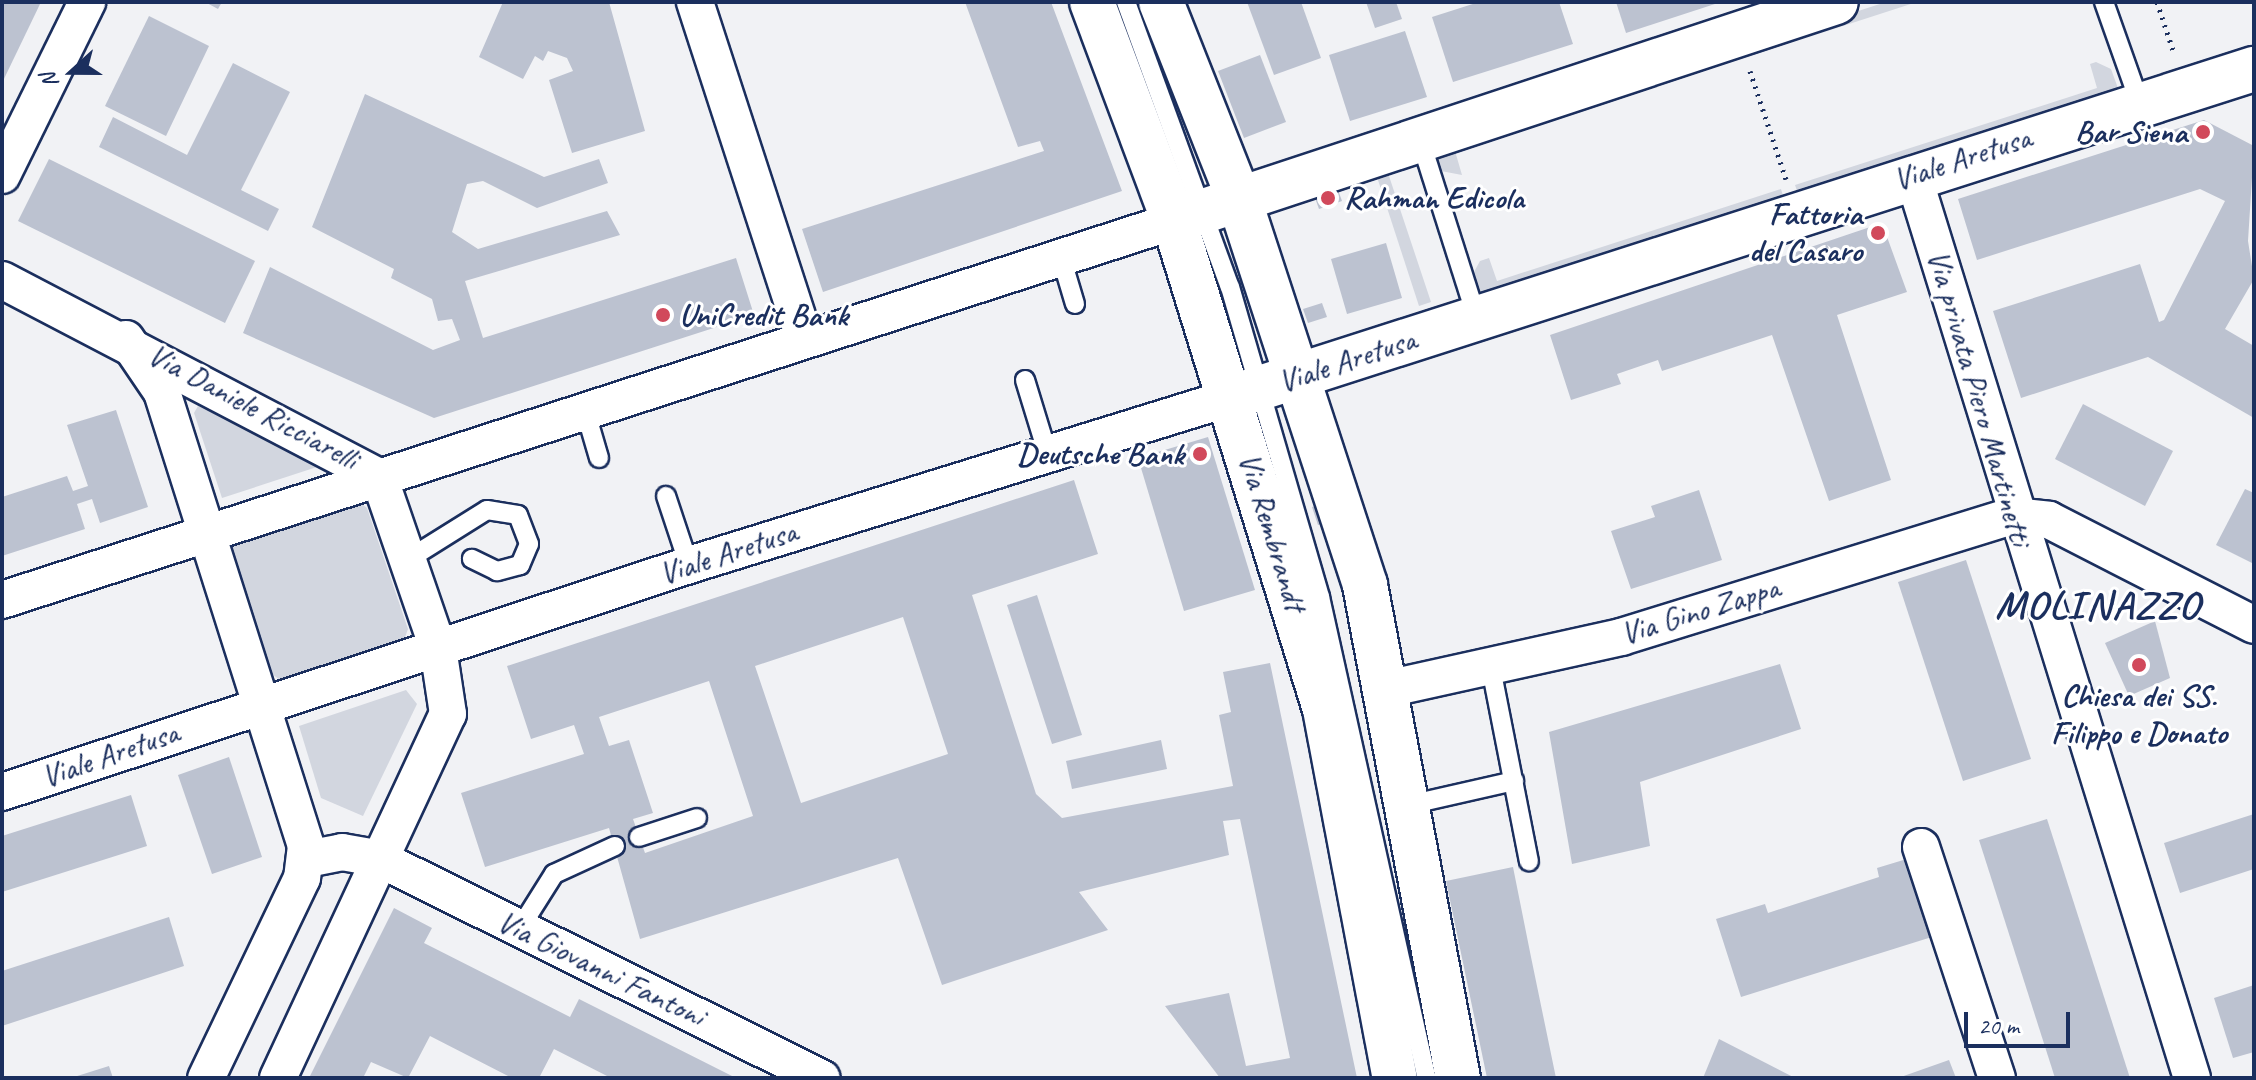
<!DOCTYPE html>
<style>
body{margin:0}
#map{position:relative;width:2256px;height:1080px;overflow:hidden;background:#f1f2f5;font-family:Caveat,sans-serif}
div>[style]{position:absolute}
.green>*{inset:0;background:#d2d6df}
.building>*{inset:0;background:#bcc2d0}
.path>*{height:5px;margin-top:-2.5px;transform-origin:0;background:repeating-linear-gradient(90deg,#1b2f5e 0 2px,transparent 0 8px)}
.roads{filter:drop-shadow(2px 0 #1b2f5e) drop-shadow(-2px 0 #1b2f5e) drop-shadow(0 2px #1b2f5e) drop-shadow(0 -2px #1b2f5e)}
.service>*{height:18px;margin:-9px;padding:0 9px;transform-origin:9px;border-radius:9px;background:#fff}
.minor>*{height:36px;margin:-18px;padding:0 18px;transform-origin:18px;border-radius:18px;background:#fff}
.tertiary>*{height:44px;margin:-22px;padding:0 22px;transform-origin:22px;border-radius:22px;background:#fff}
.dots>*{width:22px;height:22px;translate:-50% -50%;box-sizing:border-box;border:4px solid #fff;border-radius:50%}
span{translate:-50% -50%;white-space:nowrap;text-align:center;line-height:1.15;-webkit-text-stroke:6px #fff;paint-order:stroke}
.poi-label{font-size:32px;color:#1b2f5e;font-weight:700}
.right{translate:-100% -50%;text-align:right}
.left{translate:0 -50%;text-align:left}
.street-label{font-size:32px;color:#1b2f5e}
.district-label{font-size:40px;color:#1b2f5e;font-weight:700;letter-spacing:2px}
.frame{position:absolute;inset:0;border:4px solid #1b2f5e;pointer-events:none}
.north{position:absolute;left:32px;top:32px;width:80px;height:80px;-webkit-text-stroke:6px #fff;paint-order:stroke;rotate:249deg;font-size:22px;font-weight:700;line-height:32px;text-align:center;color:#1b2f5e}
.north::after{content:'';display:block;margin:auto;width:28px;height:36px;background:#1b2f5e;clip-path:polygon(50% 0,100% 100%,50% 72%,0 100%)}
.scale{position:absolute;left:1964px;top:1012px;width:106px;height:36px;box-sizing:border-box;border:4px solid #1b2f5e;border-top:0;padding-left:10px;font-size:24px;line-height:28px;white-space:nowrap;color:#1b2f5e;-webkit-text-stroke:6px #fff;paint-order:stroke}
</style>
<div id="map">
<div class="green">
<i style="clip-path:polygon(1886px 2px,1917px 2px,1753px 55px,1750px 46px)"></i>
<i style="clip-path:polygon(1736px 50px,1739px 59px,1455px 151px,1462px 175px,1441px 171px,1433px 148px)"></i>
<i style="clip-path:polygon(2096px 62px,2111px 69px,2119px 91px,1798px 194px,1795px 185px,2097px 88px,2090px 64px)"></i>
<i style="clip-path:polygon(1388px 173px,1431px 302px,1419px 306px,1377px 177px)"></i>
<i style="clip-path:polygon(1781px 189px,1784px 199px,1481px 297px,1474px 272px,1480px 261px,1489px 258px,1497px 281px)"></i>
<i style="clip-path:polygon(198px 406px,320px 466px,222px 498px,194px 413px)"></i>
<i style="clip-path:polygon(353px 497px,367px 508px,408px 629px,402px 646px,285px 684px,267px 670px,230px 553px,234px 535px)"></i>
<i style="clip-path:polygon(406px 690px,417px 704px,363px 816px,321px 798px,299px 726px)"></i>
</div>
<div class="building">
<i style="clip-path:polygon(2px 2px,41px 2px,2px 83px)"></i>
<i style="clip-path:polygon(205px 2px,222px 2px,218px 9px)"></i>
<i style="clip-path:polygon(503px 2px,609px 2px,645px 131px,572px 153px,549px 80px,573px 71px,567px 58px,548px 51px,543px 61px,535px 56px,523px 79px,479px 57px)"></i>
<i style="clip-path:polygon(965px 2px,1051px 2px,1122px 191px,823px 292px,802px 229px,1044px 151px,1040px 141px,1018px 147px)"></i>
<i style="clip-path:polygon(1247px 2px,1301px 2px,1321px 58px,1274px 75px)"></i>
<i style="clip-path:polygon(1366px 2px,1396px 2px,1402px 19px,1375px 28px)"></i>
<i style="clip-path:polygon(1479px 2px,1559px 2px,1573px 44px,1453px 82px,1432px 17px)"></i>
<i style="clip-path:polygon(1616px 2px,1718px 2px,1718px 3px,1626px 33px)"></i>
<i style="clip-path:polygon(149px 16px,209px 46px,166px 136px,105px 106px)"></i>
<i style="clip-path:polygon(1405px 31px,1427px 97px,1350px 121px,1329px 55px)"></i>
<i style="clip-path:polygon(1260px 55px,1286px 122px,1244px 138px,1218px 71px)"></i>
<i style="clip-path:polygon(233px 63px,290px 92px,241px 190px,279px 209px,268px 231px,99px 147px,113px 117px,187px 155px)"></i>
<i style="clip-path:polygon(365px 94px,544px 177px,599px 159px,608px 183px,537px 208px,483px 181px,467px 184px,452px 232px,478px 249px,607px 211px,620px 235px,465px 281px,483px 338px,736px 258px,754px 315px,434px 418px,243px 333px,270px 267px,433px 350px,460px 340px,452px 319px,438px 321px,432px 299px,391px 278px,394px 269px,312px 227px)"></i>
<i style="clip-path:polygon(2204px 120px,2254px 146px,2248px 241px,2254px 279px,2225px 329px,2254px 346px,2254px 418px,2148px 357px,2021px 398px,1993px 311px,2140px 264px,2159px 322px,2164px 320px,2225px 201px,2200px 189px,1977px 260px,1958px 199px)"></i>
<i style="clip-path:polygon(49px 159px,255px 261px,225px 323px,18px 221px)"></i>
<i style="clip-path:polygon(1337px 187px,1342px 201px,1319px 209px,1314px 195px)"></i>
<i style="clip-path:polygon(1882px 223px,1907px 292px,1837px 315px,1891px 480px,1829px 501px,1772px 335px,1662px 371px,1658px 360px,1617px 374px,1621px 384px,1571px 400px,1550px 335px)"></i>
<i style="clip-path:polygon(1386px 243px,1402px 298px,1347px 314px,1331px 259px)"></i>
<i style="clip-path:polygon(1322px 303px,1327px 317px,1308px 323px,1303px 309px)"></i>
<i style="clip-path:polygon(2083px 404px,2173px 451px,2145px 506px,2055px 459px)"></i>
<i style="clip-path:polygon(116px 410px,148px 507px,100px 523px,92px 499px,77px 504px,85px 529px,2px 556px,2px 497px,67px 476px,73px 491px,88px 486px,67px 425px)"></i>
<i style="clip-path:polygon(1208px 437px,1255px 590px,1184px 611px,1138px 458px)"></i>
<i style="clip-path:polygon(evenodd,1074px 480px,1098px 554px,972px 595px,1036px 794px,1062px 818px,1233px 786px,1219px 715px,1231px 712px,1223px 672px,1270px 663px,1357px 1078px,1220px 1078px,1165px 1006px,1229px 993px,1246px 1066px,1290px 1058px,1240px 819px,1223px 821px,1229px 855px,1079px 892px,1108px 930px,942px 985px,898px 858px,640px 939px,609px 828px,485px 867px,461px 793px,584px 754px,574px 725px,531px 739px,507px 666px,1074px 480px,903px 617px,948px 754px,801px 803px,755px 666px,903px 617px,1074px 480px,709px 681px,753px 816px,645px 853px,633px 819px,653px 813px,629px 740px,609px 746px,599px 717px,709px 681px)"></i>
<i style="clip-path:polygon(2245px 489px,2254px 493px,2254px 564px,2216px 545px)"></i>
<i style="clip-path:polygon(1699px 490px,1722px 560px,1631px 589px,1611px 531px,1655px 517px,1651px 506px)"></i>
<i style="clip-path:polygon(1319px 505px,1325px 523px,1318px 525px,1312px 507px)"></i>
<i style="clip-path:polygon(1966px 560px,2031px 759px,1963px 781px,1898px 582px)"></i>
<i style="clip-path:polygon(1037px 595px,1082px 735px,1052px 744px,1007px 605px)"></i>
<i style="clip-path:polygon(2155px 621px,2170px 678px,2129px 696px,2105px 643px)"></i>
<i style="clip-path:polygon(1780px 664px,1801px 729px,1640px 782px,1650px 846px,1572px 864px,1549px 732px)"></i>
<i style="clip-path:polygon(1161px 740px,1167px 769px,1072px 789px,1066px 761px)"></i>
<i style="clip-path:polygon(229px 757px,262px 857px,212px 874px,178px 775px)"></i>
<i style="clip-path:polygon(131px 795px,147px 846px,2px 892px,2px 836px)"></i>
<i style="clip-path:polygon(2254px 814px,2254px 869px,2180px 893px,2164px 843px)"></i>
<i style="clip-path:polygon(2047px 819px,2130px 1078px,2055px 1078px,1979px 840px)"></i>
<i style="clip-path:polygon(1910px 858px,1935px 936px,1741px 997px,1716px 919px,1765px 904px,1768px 913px,1879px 877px,1877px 868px)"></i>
<i style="clip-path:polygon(1513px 867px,1531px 957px,1556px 1078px,1487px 1078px,1446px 881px)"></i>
<i style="clip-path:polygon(394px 908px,432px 928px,424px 943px,570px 1017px,579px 999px,736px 1078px,611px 1078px,554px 1049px,539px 1078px,512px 1078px,430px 1036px,408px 1078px,371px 1062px,363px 1078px,309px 1078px)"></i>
<i style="clip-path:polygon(169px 917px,184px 966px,2px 1026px,2px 971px)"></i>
<i style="clip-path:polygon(2254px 985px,2254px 1052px,2233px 1058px,2214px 998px)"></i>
<i style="clip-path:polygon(1719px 1039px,1795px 1078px,1703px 1078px)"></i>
<i style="clip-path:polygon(1949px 1060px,1956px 1078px,1898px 1078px)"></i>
<i style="clip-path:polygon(109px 1066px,113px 1078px,74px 1078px,74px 1077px)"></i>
</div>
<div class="path">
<i style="left:2157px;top:2px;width:54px;rotate:71.6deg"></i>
<i style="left:1750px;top:71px;width:114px;rotate:71.6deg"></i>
</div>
<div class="roads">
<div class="service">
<i style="left:1126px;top:2px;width:303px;rotate:70deg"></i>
<i style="left:1230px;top:287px;width:323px;rotate:73.8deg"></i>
<i style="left:1320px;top:597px;width:493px;rotate:77.5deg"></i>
<i style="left:2104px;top:2px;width:105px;rotate:70.5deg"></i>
<i style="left:1420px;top:139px;width:189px;rotate:72.4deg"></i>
<i style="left:1061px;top:257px;width:49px;rotate:73.4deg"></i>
<i style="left:1025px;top:380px;width:75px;rotate:73deg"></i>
<i style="left:585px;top:410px;width:50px;rotate:73.7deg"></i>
<i style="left:666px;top:496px;width:73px;rotate:71.6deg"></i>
<i style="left:407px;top:560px;width:94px;rotate:-32deg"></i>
<i style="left:487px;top:510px;width:31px;rotate:9deg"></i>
<i style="left:518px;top:515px;width:31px;rotate:69deg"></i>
<i style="left:529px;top:544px;width:23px;rotate:113deg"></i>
<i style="left:520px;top:565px;width:24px;rotate:165deg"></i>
<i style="left:497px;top:571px;width:28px;rotate:-154deg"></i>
<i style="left:1491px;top:668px;width:197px;rotate:78.9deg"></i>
<i style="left:1404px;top:806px;width:113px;rotate:-12.8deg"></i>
<i style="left:639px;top:837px;width:61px;rotate:-18.1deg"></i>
<i style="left:520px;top:928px;width:64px;rotate:-57.8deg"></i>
<i style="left:554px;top:874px;width:67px;rotate:-24.7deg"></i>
</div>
<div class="minor">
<i style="left:695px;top:2px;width:353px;rotate:72deg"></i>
<i style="left:2px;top:175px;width:193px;rotate:-63.8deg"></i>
<i style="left:1913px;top:175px;width:945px;rotate:72.83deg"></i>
<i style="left:2px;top:280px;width:425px;rotate:27.6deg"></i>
<i style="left:126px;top:339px;width:64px;rotate:55.8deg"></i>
<i style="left:162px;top:392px;width:476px;rotate:72.4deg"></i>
<i style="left:306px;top:846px;width:32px;rotate:97deg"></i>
<i style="left:302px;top:878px;width:222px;rotate:115.6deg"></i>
<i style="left:2px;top:600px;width:1232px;rotate:-17.92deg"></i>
<i style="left:1382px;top:690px;width:245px;rotate:-12.5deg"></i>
<i style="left:1621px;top:637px;width:410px;rotate:-17.2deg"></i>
<i style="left:2013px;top:516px;width:36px;rotate:6deg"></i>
<i style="left:2049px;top:520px;width:230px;rotate:27.1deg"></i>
<i style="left:2px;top:792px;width:724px;rotate:-18.28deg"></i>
<i style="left:689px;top:565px;width:565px;rotate:-17.18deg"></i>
<i style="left:1921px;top:847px;width:243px;rotate:71.8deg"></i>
<i style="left:307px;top:859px;width:36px;rotate:-11deg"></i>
<i style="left:342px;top:852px;width:39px;rotate:10deg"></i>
<i style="left:380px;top:859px;width:493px;rotate:26.4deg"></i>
<i style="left:278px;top:1078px;width:402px;rotate:-65deg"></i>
<i style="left:448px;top:714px;width:67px;rotate:-98.6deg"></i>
<i style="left:438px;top:648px;width:181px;rotate:-109deg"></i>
</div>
<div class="tertiary">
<i style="left:1092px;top:2px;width:234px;rotate:69.5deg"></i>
<i style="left:1174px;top:221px;width:511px;rotate:72.81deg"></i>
<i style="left:1325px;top:709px;width:376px;rotate:79.3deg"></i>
<i style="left:1161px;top:2px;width:212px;rotate:68.4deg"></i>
<i style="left:1239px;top:199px;width:406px;rotate:71.9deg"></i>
<i style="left:1365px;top:585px;width:502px;rotate:79.32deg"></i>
<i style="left:1174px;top:221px;width:697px;rotate:-18.31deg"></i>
<i style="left:1229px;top:398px;width:1077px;rotate:-17.8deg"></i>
</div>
</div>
<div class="dots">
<i style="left:2203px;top:132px;background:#d1495b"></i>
<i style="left:1328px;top:198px;background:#d1495b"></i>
<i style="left:1878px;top:233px;background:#d1495b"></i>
<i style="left:663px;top:315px;background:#d1495b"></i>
<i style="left:1200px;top:454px;background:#d1495b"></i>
<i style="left:2139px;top:665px;background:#d1495b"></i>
</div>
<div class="poi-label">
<span class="right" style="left:2187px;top:132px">Bar Siena</span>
<span class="left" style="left:1344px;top:198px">Rahman Edicola</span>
<span class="right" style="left:1862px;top:233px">Fattoria<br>del Casaro</span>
<span class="left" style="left:679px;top:315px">UniCredit Bank</span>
<span class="right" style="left:1184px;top:454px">Deutsche Bank</span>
<span style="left:2139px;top:715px">Chiesa dei SS.<br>Filippo e Donato</span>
</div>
<div class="street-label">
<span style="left:1962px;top:159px;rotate:-18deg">Viale Aretusa</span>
<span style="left:1347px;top:361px;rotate:-18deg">Viale Aretusa</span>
<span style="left:1979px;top:398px;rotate:74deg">Via privata Piero Martinetti</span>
<span style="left:253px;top:407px;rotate:28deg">Via Daniele Ricciarelli</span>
<span style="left:1272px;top:532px;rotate:73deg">Via Rembrandt</span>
<span style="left:728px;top:553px;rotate:-18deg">Viale Aretusa</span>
<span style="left:1700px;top:611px;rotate:-17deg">Via Gino Zappa</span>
<span style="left:110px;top:755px;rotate:-19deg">Viale Aretusa</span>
<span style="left:601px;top:969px;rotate:26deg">Via Giovanni Fantoni</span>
</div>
<div class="district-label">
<span style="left:2098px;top:605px">MOLINAZZO</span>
</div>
<div class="frame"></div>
<div class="north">N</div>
<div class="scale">20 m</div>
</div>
